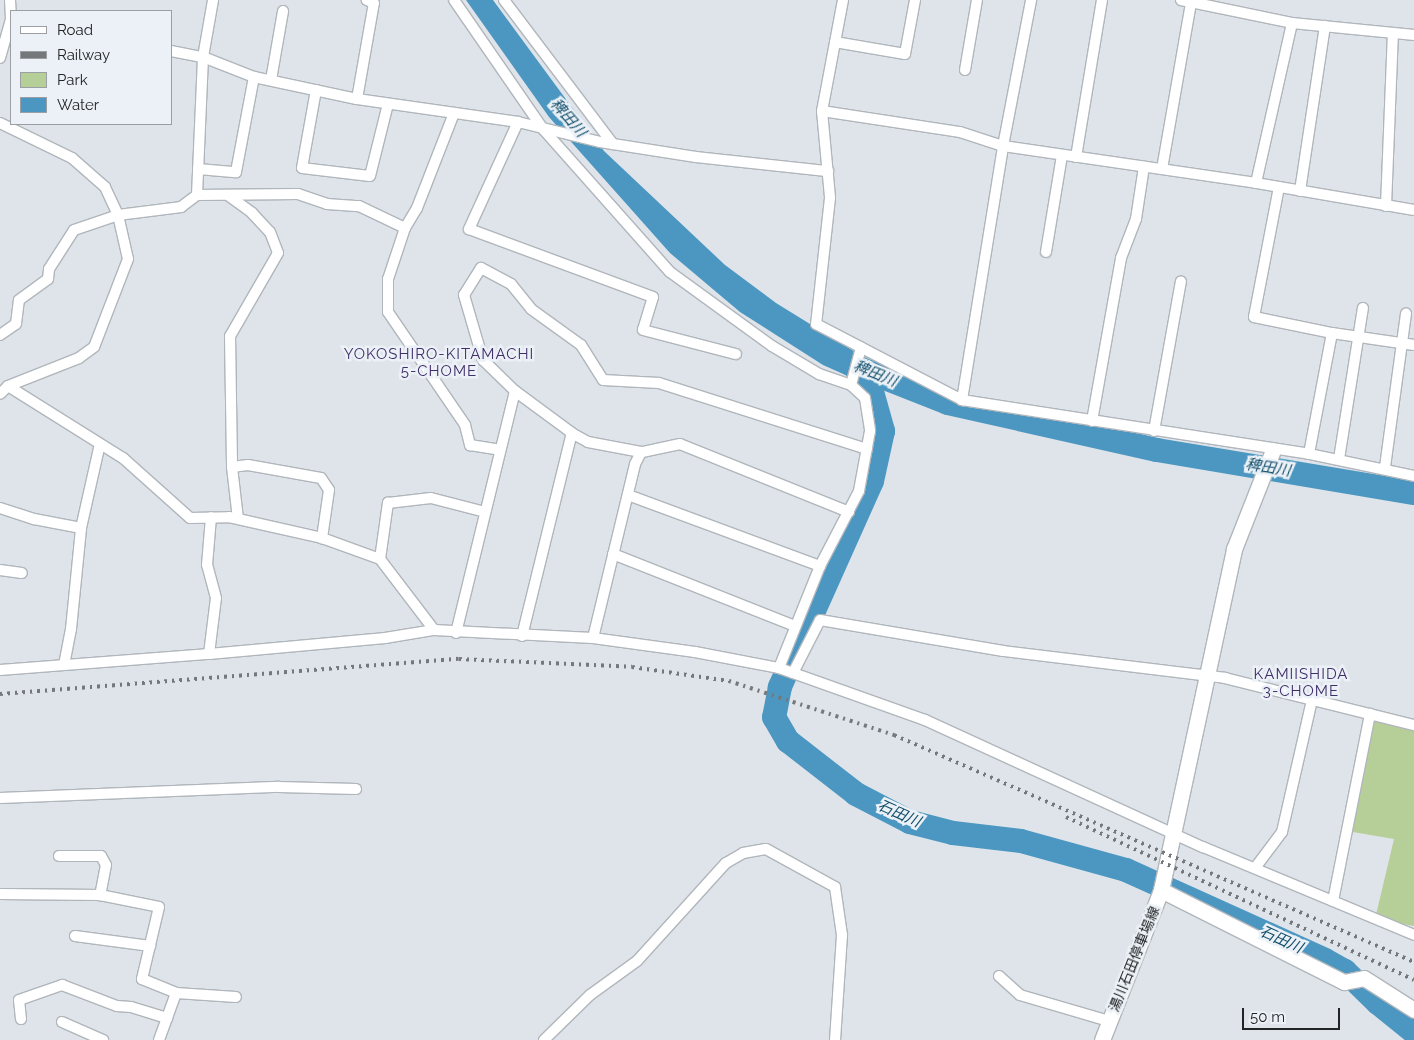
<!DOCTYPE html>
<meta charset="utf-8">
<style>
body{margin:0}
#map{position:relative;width:1414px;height:1040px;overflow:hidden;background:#dee4e9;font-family:Raleway,"Noto Sans JP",sans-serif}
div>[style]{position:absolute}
.green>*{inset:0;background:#b6cf98}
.water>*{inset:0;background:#4b97c1}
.river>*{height:24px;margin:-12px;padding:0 12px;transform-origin:12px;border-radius:12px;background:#4b97c1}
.roads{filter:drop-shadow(1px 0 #b0b6bb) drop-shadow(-1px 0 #b0b6bb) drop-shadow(0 1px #b0b6bb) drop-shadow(0 -1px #b0b6bb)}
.street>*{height:10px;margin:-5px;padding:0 5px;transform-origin:5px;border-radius:5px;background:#fff}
.secondary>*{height:15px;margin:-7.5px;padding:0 7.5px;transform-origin:7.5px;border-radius:7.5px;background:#fff}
.rail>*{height:4px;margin-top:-2px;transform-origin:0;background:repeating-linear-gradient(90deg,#74787b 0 2.5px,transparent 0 7.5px)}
span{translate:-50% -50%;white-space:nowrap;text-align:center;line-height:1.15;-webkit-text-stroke:5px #ebf1f6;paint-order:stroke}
.street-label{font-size:14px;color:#222426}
.water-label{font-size:15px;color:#114e6b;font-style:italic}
.neighbourhood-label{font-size:15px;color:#402e69;letter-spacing:1px}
.legend{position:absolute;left:10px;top:10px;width:162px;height:115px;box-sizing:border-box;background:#ebf1f6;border:1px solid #9b9fa3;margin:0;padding:6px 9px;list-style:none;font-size:15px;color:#222426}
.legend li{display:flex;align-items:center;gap:10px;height:25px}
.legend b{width:25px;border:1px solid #9b9fa3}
.scale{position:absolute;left:1242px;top:1008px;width:98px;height:22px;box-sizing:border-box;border:2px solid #222426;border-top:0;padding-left:6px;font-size:15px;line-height:18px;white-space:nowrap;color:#222426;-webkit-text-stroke:4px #ebf1f6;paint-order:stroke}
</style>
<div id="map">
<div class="green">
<i style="clip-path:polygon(1370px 714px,1414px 725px,1414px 926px,1375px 919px,1394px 839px,1347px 831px)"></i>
</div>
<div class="water">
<i style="clip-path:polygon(466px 0,493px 0,604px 151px,725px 265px,776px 303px,865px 358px,868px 366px,866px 377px,859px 381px,823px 365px,740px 312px,670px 253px,549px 117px)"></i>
</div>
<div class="river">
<i style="left:852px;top:365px;width:103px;rotate:21.6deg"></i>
<i style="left:948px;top:403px;width:214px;rotate:12.7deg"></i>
<i style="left:1157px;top:450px;width:261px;rotate:9.5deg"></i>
<i style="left:856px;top:367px;width:26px;rotate:54deg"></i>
<i style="left:871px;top:388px;width:45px;rotate:74.4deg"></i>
<i style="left:883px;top:431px;width:51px;rotate:102.4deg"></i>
<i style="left:872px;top:481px;width:226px;rotate:114.1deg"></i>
<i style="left:780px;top:687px;width:31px;rotate:101deg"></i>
<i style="left:774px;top:717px;width:28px;rotate:60deg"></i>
<i style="left:788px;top:741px;width:86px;rotate:37.9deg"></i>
<i style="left:856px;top:794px;width:61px;rotate:27.4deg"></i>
<i style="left:910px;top:822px;width:44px;rotate:14.3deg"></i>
<i style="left:953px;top:833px;width:68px;rotate:6.7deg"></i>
<i style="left:1021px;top:841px;width:109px;rotate:15.4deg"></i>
<i style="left:1126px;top:870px;width:218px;rotate:24.3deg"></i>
<i style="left:1325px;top:960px;width:23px;rotate:29deg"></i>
<i style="left:1345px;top:971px;width:46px;rotate:44.1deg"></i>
<i style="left:1378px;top:1003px;width:46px;rotate:38.9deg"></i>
</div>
<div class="roads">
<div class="street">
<i style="left:454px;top:0;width:157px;rotate:55.4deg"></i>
<i style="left:543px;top:129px;width:191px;rotate:48.4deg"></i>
<i style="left:670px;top:272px;width:126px;rotate:36deg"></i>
<i style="left:772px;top:346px;width:55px;rotate:30.8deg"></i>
<i style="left:819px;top:374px;width:34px;rotate:19deg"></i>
<i style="left:851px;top:385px;width:19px;rotate:43deg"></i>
<i style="left:865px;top:398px;width:33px;rotate:81deg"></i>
<i style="left:870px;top:431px;width:61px;rotate:100.4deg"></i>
<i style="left:859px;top:491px;width:85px;rotate:117.5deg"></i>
<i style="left:820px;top:566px;width:110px;rotate:111.9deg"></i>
<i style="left:504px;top:0;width:181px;rotate:52.9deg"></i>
<i style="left:843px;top:0;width:113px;rotate:100.7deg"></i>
<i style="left:822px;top:111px;width:87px;rotate:84.7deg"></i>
<i style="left:830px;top:198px;width:127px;rotate:96.3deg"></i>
<i style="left:816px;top:324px;width:165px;rotate:27.5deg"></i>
<i style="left:962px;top:400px;width:351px;rotate:8.8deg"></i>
<i style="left:1309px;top:454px;width:107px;rotate:11.8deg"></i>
<i style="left:1181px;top:0;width:113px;rotate:11.7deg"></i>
<i style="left:1292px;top:23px;width:123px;rotate:5.6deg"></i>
<i style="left:835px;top:42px;width:71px;rotate:9.7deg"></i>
<i style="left:905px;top:54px;width:55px;rotate:-79.5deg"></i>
<i style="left:171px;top:51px;width:33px;rotate:11deg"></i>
<i style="left:203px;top:57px;width:55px;rotate:21.4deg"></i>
<i style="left:254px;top:77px;width:105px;rotate:12.1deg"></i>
<i style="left:357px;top:99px;width:163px;rotate:8.1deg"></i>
<i style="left:518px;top:122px;width:84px;rotate:13.7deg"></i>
<i style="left:600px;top:142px;width:97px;rotate:8.9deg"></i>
<i style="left:696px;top:157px;width:133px;rotate:6.1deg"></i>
<i style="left:0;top:58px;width:41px;rotate:-74.2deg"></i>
<i style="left:11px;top:19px;width:19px;rotate:-93deg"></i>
<i style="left:965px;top:70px;width:71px;rotate:-80.3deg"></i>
<i style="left:271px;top:80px;width:70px;rotate:-80.1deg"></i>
<i style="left:316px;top:90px;width:79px;rotate:100.2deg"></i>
<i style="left:302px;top:168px;width:68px;rotate:6.7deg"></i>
<i style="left:370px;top:176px;width:74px;rotate:-76deg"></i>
<i style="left:357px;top:99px;width:97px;rotate:-80deg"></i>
<i style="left:374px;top:3px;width:8px;rotate:-157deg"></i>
<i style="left:822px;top:111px;width:140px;rotate:8.7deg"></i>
<i style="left:960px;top:132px;width:45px;rotate:18deg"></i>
<i style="left:1003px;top:146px;width:256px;rotate:8.3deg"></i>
<i style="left:1256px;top:183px;width:160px;rotate:9.7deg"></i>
<i style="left:518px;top:122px;width:118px;rotate:114.6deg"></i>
<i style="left:469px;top:229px;width:196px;rotate:20.3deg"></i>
<i style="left:653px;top:297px;width:34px;rotate:107deg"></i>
<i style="left:643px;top:330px;width:96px;rotate:14.5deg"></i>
<i style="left:0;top:123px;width:80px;rotate:25.9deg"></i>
<i style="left:72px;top:158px;width:44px;rotate:41.3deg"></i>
<i style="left:105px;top:187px;width:31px;rotate:65deg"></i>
<i style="left:118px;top:215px;width:45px;rotate:77.2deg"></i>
<i style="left:128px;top:259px;width:94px;rotate:111.1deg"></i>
<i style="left:94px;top:347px;width:19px;rotate:144deg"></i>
<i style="left:79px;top:358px;width:76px;rotate:158.5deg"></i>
<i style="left:8px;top:386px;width:11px;rotate:135deg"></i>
<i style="left:1076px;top:157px;width:159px;rotate:-80.6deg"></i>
<i style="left:198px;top:169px;width:38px;rotate:5deg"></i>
<i style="left:236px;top:172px;width:97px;rotate:-79.3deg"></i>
<i style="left:1162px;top:169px;width:169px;rotate:-80.1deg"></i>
<i style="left:1256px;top:183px;width:164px;rotate:-77.3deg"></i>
<i style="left:1279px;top:187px;width:132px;rotate:100.9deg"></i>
<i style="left:1254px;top:317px;width:80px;rotate:11.6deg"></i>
<i style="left:1332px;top:333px;width:123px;rotate:100.8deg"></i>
<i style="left:1300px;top:191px;width:167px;rotate:-81.4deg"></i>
<i style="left:197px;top:195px;width:138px;rotate:-87.5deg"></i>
<i style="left:203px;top:57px;width:58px;rotate:-80deg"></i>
<i style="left:229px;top:196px;width:29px;rotate:36deg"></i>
<i style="left:252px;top:213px;width:26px;rotate:47deg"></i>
<i style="left:270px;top:232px;width:22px;rotate:69deg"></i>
<i style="left:278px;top:253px;width:96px;rotate:120deg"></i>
<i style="left:230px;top:336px;width:131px;rotate:89.1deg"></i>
<i style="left:232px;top:467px;width:52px;rotate:83.4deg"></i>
<i style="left:1386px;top:206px;width:173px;rotate:-87.7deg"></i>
<i style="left:405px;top:228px;width:54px;rotate:108.4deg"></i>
<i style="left:388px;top:279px;width:33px;rotate:90deg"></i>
<i style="left:388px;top:312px;width:137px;rotate:55.7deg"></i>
<i style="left:465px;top:425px;width:21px;rotate:76deg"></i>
<i style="left:470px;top:445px;width:30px;rotate:9deg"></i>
<i style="left:1046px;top:252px;width:98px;rotate:-80.6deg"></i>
<i style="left:1332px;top:333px;width:83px;rotate:8.3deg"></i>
<i style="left:0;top:335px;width:19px;rotate:-35deg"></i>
<i style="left:16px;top:324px;width:24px;rotate:-83deg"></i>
<i style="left:19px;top:300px;width:36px;rotate:-36deg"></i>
<i style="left:48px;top:279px;width:10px;rotate:-84deg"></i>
<i style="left:49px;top:269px;width:46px;rotate:-57.3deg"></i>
<i style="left:74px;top:230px;width:46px;rotate:-18.8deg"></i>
<i style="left:118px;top:215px;width:64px;rotate:-7.2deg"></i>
<i style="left:181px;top:207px;width:20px;rotate:-37deg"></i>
<i style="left:197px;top:195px;width:101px;rotate:-0.6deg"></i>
<i style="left:298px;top:194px;width:31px;rotate:19deg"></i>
<i style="left:327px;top:204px;width:32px;rotate:4deg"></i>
<i style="left:359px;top:206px;width:51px;rotate:25.6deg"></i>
<i style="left:405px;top:228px;width:23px;rotate:-59deg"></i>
<i style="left:417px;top:208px;width:102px;rotate:-68.7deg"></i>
<i style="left:851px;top:385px;width:39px;rotate:-75deg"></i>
<i style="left:8px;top:386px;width:136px;rotate:32.1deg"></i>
<i style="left:123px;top:458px;width:90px;rotate:41.8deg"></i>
<i style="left:190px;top:518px;width:39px;rotate:-1deg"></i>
<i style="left:229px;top:517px;width:95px;rotate:12.7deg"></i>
<i style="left:322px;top:538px;width:62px;rotate:19.9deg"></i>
<i style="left:380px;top:559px;width:89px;rotate:52.7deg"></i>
<i style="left:962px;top:400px;width:257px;rotate:-80.8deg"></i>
<i style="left:1003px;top:146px;width:149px;rotate:-79.1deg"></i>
<i style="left:1092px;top:421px;width:166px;rotate:-79.9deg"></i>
<i style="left:1121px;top:258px;width:42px;rotate:-69deg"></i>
<i style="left:1136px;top:219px;width:53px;rotate:-81.3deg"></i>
<i style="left:1154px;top:431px;width:152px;rotate:-79.8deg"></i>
<i style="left:1339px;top:459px;width:153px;rotate:-81deg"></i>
<i style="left:232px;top:467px;width:16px;rotate:-7deg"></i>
<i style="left:248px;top:465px;width:74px;rotate:10.1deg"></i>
<i style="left:321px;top:478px;width:14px;rotate:56deg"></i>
<i style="left:329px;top:490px;width:49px;rotate:98.3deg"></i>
<i style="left:1385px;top:467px;width:155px;rotate:-82.2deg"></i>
<i style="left:628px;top:495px;width:205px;rotate:20.3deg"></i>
<i style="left:0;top:508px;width:36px;rotate:18deg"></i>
<i style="left:34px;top:519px;width:48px;rotate:10.8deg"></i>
<i style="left:849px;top:512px;width:182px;rotate:-158.1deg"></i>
<i style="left:680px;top:444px;width:40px;rotate:168deg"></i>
<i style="left:641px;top:452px;width:54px;rotate:-169.3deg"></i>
<i style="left:588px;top:442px;width:18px;rotate:-151deg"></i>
<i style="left:572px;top:433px;width:71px;rotate:-143.6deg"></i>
<i style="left:515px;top:391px;width:45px;rotate:-135.9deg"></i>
<i style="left:483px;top:360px;width:68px;rotate:-106.3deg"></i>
<i style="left:464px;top:295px;width:32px;rotate:-58deg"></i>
<i style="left:481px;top:268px;width:34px;rotate:28deg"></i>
<i style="left:511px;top:284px;width:32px;rotate:51deg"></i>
<i style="left:531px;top:309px;width:62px;rotate:35.8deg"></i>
<i style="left:581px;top:345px;width:41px;rotate:57.8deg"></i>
<i style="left:603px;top:380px;width:56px;rotate:3.1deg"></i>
<i style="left:659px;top:383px;width:218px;rotate:17.6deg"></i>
<i style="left:613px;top:554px;width:196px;rotate:21.6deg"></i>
<i style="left:380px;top:559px;width:57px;rotate:-81.9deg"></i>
<i style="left:388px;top:503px;width:43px;rotate:-6.6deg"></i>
<i style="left:431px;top:498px;width:56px;rotate:14.5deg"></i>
<i style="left:0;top:570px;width:22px;rotate:8deg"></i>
<i style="left:456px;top:633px;width:249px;rotate:-76.3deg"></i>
<i style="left:522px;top:636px;width:209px;rotate:-76.2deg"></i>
<i style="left:593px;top:638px;width:179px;rotate:-76.4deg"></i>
<i style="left:635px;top:464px;width:13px;rotate:-63deg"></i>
<i style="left:209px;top:654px;width:56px;rotate:-82.9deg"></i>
<i style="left:216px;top:598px;width:34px;rotate:-105deg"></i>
<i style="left:207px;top:565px;width:48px;rotate:-85.2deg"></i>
<i style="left:64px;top:665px;width:37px;rotate:-79deg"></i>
<i style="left:71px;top:629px;width:101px;rotate:-84.3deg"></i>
<i style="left:81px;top:528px;width:86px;rotate:-77.3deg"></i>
<i style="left:0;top:670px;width:210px;rotate:-4.4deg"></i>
<i style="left:209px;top:654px;width:177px;rotate:-5.2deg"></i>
<i style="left:385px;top:638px;width:50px;rotate:-9.3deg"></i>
<i style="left:434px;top:630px;width:159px;rotate:2.9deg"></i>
<i style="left:593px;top:638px;width:103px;rotate:7.8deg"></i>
<i style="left:695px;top:652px;width:86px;rotate:10.8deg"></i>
<i style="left:779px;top:668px;width:155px;rotate:19.6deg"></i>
<i style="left:925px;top:720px;width:306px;rotate:24.6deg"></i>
<i style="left:1203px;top:847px;width:229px;rotate:22.6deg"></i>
<i style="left:793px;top:673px;width:59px;rotate:-63deg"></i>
<i style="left:820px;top:620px;width:186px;rotate:9.6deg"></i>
<i style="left:1003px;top:651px;width:224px;rotate:6.9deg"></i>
<i style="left:1225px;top:678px;width:195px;rotate:14deg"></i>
<i style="left:0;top:798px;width:279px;rotate:-2.3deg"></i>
<i style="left:279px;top:787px;width:77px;rotate:1.5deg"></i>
<i style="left:59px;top:856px;width:42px"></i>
<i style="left:101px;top:856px;width:10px;rotate:61deg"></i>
<i style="left:106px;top:865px;width:31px;rotate:101deg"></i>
<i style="left:1255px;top:868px;width:45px;rotate:-53.1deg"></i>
<i style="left:1282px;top:832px;width:135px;rotate:-77.2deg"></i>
<i style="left:0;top:894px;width:100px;rotate:0.6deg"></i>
<i style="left:100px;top:895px;width:60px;rotate:11.5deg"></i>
<i style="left:159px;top:907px;width:74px;rotate:103.3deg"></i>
<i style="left:142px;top:979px;width:37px;rotate:22deg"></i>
<i style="left:176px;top:993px;width:60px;rotate:3.8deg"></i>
<i style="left:1333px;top:901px;width:191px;rotate:-78.8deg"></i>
<i style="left:75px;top:936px;width:76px;rotate:7.6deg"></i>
<i style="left:999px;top:976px;width:28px;rotate:42deg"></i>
<i style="left:1020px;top:995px;width:93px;rotate:16.3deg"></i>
<i style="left:21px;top:1019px;width:19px;rotate:-96deg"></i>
<i style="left:19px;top:1000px;width:46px;rotate:-19.2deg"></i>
<i style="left:62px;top:985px;width:59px;rotate:20.9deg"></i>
<i style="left:117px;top:1006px;width:14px;rotate:4deg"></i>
<i style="left:131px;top:1007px;width:38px;rotate:17deg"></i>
<i style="left:62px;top:1022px;width:45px;rotate:23.7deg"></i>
<i style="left:159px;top:1040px;width:50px;rotate:-70.1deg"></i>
<i style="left:544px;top:1040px;width:64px;rotate:-44.4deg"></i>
<i style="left:590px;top:995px;width:58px;rotate:-35.9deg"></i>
<i style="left:637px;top:961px;width:132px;rotate:-47.8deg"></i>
<i style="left:726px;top:863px;width:20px;rotate:-30deg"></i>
<i style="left:743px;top:853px;width:23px;rotate:-10deg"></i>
<i style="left:766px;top:849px;width:79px;rotate:28.8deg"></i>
<i style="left:835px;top:887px;width:49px;rotate:81.7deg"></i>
<i style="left:842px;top:935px;width:105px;rotate:93.8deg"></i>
</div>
<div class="secondary">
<i style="left:1161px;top:890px;width:205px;rotate:26.7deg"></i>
<i style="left:1344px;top:982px;width:20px;rotate:-11deg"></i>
<i style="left:1364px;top:978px;width:59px;rotate:32.6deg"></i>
<i style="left:1102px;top:1040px;width:161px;rotate:-68.5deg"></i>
<i style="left:1161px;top:890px;width:349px;rotate:-77.9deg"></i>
<i style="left:1234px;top:549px;width:106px;rotate:-68.5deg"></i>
</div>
</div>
<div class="rail">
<i style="left:0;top:694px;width:460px;rotate:-4.4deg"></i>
<i style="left:459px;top:659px;width:173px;rotate:2.6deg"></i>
<i style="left:632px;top:667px;width:98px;rotate:8.2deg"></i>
<i style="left:729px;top:681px;width:174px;rotate:18.1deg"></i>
<i style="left:894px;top:735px;width:567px;rotate:23.58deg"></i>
<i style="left:1066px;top:817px;width:384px;rotate:25.1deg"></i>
</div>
<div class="street-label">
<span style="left:1134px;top:959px;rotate:-68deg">湯川石田停車場線</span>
</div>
<div class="water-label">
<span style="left:568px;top:118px;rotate:49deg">稗田川</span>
<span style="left:875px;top:374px;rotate:22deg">稗田川</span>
<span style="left:1268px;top:468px;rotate:9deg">稗田川</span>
<span style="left:899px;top:814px;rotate:24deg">石田川</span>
<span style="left:1281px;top:940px;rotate:24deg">石田川</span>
</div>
<div class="neighbourhood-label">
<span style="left:439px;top:363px">YOKOSHIRO-KITAMACHI<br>5-CHOME</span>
<span style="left:1301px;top:683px">KAMIISHIDA<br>3-CHOME</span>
</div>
<ul class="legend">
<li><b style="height:6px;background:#fff"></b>Road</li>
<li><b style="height:6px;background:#74787b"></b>Railway</li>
<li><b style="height:14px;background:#b6cf98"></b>Park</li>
<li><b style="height:14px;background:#4b97c1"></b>Water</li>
</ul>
<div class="scale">50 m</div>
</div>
